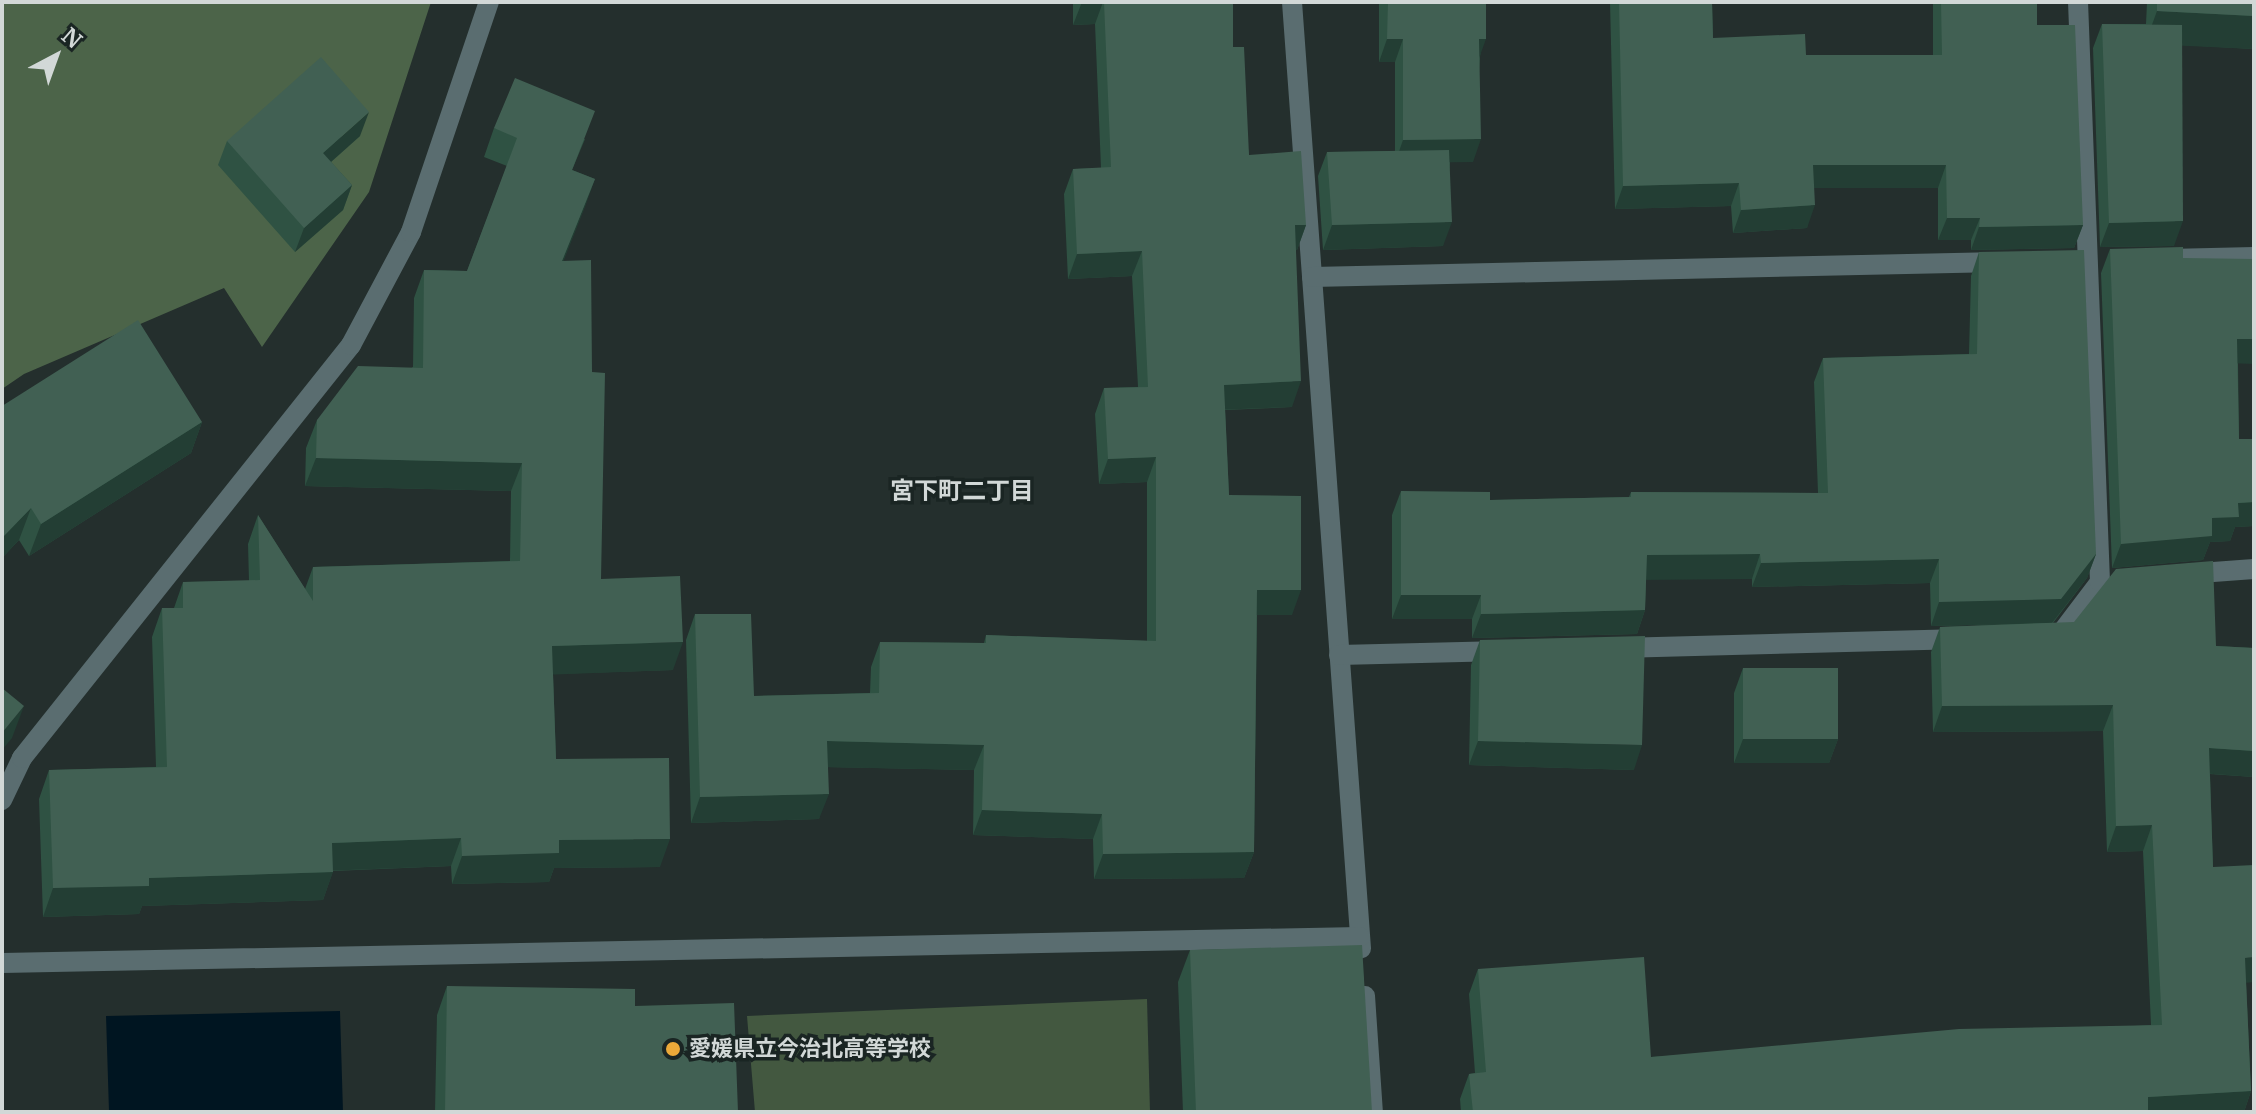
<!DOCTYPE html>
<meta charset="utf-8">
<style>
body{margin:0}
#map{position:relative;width:2256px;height:1114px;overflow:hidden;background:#242f2d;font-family:Merriweather,"Noto Sans JP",serif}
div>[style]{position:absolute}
.green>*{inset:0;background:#435840}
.forest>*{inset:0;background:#4c6449}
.water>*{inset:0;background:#001521}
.minor>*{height:20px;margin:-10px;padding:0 10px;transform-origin:10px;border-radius:10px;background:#5a6d70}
.wall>*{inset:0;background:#2f5243}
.shaded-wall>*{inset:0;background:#233e34}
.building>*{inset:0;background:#416053}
.dots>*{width:22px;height:22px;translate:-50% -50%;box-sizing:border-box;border:4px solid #1a2523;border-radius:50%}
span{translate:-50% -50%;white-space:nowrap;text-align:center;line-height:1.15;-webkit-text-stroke:7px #1a2523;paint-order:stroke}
.poi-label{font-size:22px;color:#d2d8d7;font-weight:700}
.left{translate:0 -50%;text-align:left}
.neighbourhood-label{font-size:24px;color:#d2d8d7;font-weight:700}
.frame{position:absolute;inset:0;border:4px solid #d2d8d7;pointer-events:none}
.north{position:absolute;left:16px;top:16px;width:80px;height:80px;-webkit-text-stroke:6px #1a2523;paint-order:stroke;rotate:41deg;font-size:22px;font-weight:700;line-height:32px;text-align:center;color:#d2d8d7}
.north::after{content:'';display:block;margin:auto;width:28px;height:36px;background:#d2d8d7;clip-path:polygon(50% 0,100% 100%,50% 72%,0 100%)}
</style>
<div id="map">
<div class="green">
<i style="clip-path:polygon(1147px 999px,1150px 1112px,755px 1112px,747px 1016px)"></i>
</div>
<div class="forest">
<i style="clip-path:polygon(2px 2px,431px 2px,369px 192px,262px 347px,224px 288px,24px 374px,2px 389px)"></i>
</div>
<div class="water">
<i style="clip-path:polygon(340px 1011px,343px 1112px,109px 1112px,106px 1016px)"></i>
</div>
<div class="minor">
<i style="left:1292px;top:2px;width:949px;rotate:85.83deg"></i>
<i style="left:2168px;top:259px;width:86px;rotate:-1.3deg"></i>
<i style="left:1312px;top:277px;width:688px;rotate:-1.25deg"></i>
<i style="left:2186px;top:574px;width:68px;rotate:-4.2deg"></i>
<i style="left:2051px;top:637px;width:8px;rotate:-7deg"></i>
<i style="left:2059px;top:636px;width:68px;rotate:-52.8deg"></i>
<i style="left:2100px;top:582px;width:580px;rotate:-92.17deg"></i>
<i style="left:1619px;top:648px;width:344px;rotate:-1.5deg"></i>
<i style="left:1339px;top:655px;width:164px;rotate:-1.4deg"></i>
<i style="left:2px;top:800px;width:47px;rotate:-64.5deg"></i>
<i style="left:22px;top:758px;width:528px;rotate:-51.46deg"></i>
<i style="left:351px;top:345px;width:128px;rotate:-62deg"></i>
<i style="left:411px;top:232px;width:243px;rotate:-71.3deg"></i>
<i style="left:2px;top:963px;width:1358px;rotate:-1.1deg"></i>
<i style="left:1365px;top:996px;width:116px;rotate:86.1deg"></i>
</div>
<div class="wall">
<i style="clip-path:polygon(1073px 2px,1233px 2px,1233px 47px,1249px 155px,1306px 225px,1297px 250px,1296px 250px,1292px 407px,1225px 410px,1229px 495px,1292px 615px,1257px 615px,1254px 852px,1244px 878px,1094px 879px,1093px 839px,973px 835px,974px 770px,828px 767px,819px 819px,691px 823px,686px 640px,695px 614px,754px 696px,870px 693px,871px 667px,880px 642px,984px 643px,986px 635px,1147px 641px,1147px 482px,1099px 484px,1095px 414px,1104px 388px,1138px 387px,1132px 276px,1068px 279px,1064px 194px,1073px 169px,1101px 168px,1095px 24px,1073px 25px)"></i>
<i style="clip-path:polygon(1379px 2px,1486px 2px,1480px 57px,1473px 162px,1450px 162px,1443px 246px,1323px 250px,1318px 176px,1327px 152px,1395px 151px,1395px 62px,1379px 62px)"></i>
<i style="clip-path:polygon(1610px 2px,1712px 2px,1713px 38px,1806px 55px,1933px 55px,1933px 2px,2037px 2px,2037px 25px,2083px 225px,2074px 248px,1971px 250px,1971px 240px,1938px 240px,1938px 188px,1814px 188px,1807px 228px,1733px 233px,1731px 206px,1615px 209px)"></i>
<i style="clip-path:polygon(2147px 2px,2254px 2px,2254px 49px,2182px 45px,2174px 246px,2100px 247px,2093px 48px,2102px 24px,2146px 24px)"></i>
<i style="clip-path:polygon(494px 128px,585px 139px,572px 170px,595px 179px,563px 261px,592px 372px,601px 579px,673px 670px,553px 674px,556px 759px,660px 867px,554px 868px,549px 882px,452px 884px,451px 866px,333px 871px,323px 900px,142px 906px,139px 914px,43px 917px,39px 799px,49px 770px,156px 767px,152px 637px,162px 608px,174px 608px,183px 582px,249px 581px,248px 544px,258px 515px,305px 589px,313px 567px,510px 561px,511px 491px,305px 486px,306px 448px,317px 420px,413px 367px,414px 298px,424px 270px,467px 271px,507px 166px,484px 157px)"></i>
<i style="clip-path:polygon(360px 136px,331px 162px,352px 185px,343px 210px,295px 252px,218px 165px,227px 141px)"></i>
<i style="clip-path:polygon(2110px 249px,2183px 258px,2238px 363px,2239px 439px,2254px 439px,2254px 526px,2235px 527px,2230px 541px,2210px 542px,2203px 560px,2112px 568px,2101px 273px)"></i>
<i style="clip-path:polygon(1979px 252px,2096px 554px,2087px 578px,2053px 623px,2216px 646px,2254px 648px,2254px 777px,2210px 774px,2213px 867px,2246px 983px,2251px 1091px,2244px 1112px,1461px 1112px,1460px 1099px,1469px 1074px,1475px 1073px,1469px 994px,1478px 969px,1651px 1057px,2151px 1025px,2143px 851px,2107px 852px,2103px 731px,1933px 732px,1931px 652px,1940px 627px,2018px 624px,1931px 626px,1930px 583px,1752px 587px,1752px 579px,1646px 579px,1645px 610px,1637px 634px,1472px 638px,1472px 619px,1392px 619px,1392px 515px,1401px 491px,1490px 500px,1629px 497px,1631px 492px,1818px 493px,1814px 382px,1823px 358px,1969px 354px,1971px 276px)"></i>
<i style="clip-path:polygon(2px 406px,202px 422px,191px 453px,29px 556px,19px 540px,2px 558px)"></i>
<i style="clip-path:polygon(1480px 640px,1634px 770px,1469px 765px,1471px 665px)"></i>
<i style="clip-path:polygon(1743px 668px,1838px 739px,1829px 763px,1734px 763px,1734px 693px)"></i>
<i style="clip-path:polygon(1190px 950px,1372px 1112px,1183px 1112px,1178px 982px)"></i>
<i style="clip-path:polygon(447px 986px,635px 1006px,738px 1112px,435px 1112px,437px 1015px)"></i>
</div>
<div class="shaded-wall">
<i style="clip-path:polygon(1082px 2px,1103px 2px,1095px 24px,1073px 25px)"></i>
<i style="clip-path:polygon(2157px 11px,2254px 16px,2254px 49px,2145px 44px)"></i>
<i style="clip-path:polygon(1387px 39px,1403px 39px,1395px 62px,1379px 62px)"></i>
<i style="clip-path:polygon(1479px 39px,1486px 39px,1478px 61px)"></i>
<i style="clip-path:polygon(369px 112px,360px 136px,314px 177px,323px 153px)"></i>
<i style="clip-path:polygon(1481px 139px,1473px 162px,1395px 163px,1403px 140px)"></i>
<i style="clip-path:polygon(1813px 165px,1946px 165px,1938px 188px,1805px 188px)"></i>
<i style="clip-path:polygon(595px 179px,585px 207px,552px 290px,562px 261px)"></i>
<i style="clip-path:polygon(1739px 183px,1731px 206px,1615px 209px,1623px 186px)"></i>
<i style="clip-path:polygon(352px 185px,343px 210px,295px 252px,304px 228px)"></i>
<i style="clip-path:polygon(1815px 205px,1807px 228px,1733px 233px,1741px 210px)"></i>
<i style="clip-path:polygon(1947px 218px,1980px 218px,1971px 240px,1938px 240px)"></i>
<i style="clip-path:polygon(2183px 221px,2174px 246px,2100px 247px,2109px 223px)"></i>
<i style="clip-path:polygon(1452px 222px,1443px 246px,1323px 250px,1332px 225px)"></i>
<i style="clip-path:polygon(1295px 225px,1306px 225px,1297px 250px,1286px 251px)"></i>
<i style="clip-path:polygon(2083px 225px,2074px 248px,1971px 250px,1979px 227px)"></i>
<i style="clip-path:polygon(1142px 251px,1132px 276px,1068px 279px,1077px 254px)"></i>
<i style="clip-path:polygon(2237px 339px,2254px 339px,2254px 364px,2228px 363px)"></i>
<i style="clip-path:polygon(1301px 381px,1292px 407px,1215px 410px,1224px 385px)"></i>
<i style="clip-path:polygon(202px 422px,191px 453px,29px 556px,41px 524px)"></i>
<i style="clip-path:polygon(1156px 457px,1147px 482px,1099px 484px,1108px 459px)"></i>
<i style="clip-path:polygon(316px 458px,522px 463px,511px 491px,305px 486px)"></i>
<i style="clip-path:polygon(2254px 502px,2254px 526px,2235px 527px,2230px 541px,2210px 542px,2203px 560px,2112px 568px,2121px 544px,2212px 518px,2238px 503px)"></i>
<i style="clip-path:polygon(31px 508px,19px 540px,2px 558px,2px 538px)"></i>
<i style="clip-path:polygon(1760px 554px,1752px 579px,1638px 580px,1647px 555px)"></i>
<i style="clip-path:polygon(2096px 554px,2087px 578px,2052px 623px,1931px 626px,1939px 602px)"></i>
<i style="clip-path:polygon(1939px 559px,1930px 583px,1752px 587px,1761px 563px)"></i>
<i style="clip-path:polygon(1257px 590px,1301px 590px,1292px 615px,1248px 615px)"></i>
<i style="clip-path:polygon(1401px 595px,1481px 595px,1472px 619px,1392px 619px)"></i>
<i style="clip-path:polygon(1645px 610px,1637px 634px,1472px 638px,1481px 614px)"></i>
<i style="clip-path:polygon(683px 642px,673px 670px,542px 675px,552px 646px)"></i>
<i style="clip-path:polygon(2113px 705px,2103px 731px,1933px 732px,1942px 706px)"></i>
<i style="clip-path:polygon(24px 706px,12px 738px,2px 750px,2px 733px)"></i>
<i style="clip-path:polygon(1743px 739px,1838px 739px,1829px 763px,1734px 763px)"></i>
<i style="clip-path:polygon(827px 741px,984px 745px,974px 770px,818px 767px)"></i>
<i style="clip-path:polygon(1478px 741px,1642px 745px,1634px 770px,1469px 765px)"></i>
<i style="clip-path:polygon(2209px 748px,2254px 751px,2254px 777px,2200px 773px)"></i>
<i style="clip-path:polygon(829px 794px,819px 819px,691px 823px,700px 797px)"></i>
<i style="clip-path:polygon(982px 810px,1102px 814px,1093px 839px,973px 835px)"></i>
<i style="clip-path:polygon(2152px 825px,2143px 851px,2107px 852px,2116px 826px)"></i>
<i style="clip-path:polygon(461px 838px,451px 866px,322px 871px,332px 843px)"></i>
<i style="clip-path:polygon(670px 839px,660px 867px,554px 868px,549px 882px,452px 884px,462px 856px,559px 840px)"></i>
<i style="clip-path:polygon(1254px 852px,1244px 878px,1094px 879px,1103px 854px)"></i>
<i style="clip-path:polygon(333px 872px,323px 900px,142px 906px,139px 914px,43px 917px,53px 888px,149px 878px)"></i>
<i style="clip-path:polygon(2254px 957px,2254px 982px,2235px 984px,2245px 958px)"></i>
<i style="clip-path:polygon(2251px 1091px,2244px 1112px,2142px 1112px,2148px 1097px)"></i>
</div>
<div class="building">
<i style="clip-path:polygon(1104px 2px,1233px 2px,1233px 47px,1244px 47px,1249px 155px,1301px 151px,1306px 225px,1295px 225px,1301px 381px,1224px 385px,1229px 495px,1301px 496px,1301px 590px,1257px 590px,1254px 852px,1103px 854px,1102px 814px,982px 810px,984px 745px,827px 741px,829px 794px,700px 797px,695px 614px,751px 614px,754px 696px,879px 693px,880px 642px,986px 643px,986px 635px,1156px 641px,1156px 457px,1108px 459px,1104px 388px,1148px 387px,1142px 251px,1077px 254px,1073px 169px,1111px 167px)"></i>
<i style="clip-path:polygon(1388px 2px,1486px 2px,1486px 39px,1479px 39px,1481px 139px,1403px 140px,1403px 39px,1387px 39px)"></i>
<i style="clip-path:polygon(1619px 2px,1712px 2px,1713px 38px,1805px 34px,1806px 55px,1942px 55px,1941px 2px,2037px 2px,2037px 25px,2075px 25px,2083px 225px,1979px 227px,1980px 218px,1947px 218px,1946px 165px,1813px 165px,1815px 205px,1741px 210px,1739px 183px,1623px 186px)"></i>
<i style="clip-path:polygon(2157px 2px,2254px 2px,2254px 16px,2157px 11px)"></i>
<i style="clip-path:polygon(2102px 24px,2182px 25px,2183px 221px,2109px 223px)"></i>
<i style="clip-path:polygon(321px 57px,369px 112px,323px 153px,352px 185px,304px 228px,227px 141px)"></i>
<i style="clip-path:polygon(515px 78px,595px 111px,572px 170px,595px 179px,562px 261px,591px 260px,592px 372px,605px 373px,601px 579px,680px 576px,683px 642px,552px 646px,556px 759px,669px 758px,670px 839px,559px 840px,559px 853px,462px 856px,461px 838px,332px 843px,333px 872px,149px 878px,149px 886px,53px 888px,49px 770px,167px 767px,162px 608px,183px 608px,183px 582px,260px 580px,258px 515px,313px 601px,313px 567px,520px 561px,522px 463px,316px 458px,317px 420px,358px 366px,423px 368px,424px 270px,467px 271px,517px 138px,494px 128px)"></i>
<i style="clip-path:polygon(1449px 150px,1452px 222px,1332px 225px,1327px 152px)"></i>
<i style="clip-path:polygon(2183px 247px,2183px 258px,2254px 259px,2254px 339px,2237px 339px,2239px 439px,2254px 439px,2254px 502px,2238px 503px,2239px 517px,2212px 518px,2212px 536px,2121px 544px,2110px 249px)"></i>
<i style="clip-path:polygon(2084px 250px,2096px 554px,2061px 599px,1939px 602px,1939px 559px,1761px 563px,1760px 554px,1647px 555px,1645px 610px,1481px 614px,1481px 595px,1401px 595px,1401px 491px,1490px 492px,1490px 500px,1631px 497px,1631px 492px,1828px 493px,1823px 358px,1977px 354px,1979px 252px)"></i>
<i style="clip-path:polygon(138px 320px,202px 422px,41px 524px,31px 508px,2px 538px,2px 406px)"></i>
<i style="clip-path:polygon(2213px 561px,2216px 646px,2254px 648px,2254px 751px,2209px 748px,2213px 867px,2254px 865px,2254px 957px,2245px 958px,2251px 1091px,2148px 1097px,2148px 1112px,1473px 1112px,1469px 1074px,1486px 1072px,1478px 969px,1644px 957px,1651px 1057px,1959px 1029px,2162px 1025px,2152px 825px,2116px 826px,2113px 705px,1942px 706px,1940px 627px,2074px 622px,2116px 569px)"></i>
<i style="clip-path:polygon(1645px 636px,1642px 745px,1478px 741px,1480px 640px)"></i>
<i style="clip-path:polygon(1743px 668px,1838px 668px,1838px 739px,1743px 739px)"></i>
<i style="clip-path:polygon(2px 688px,24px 706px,2px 733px)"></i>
<i style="clip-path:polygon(1362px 945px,1372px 1112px,1196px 1112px,1190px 950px)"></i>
<i style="clip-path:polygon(447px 986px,635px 989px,635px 1006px,734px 1003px,738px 1112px,445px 1112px)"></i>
</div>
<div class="dots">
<i style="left:673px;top:1049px;background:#eba939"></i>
</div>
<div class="poi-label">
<span class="left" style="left:689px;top:1049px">愛媛県立今治北高等学校</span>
</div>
<div class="neighbourhood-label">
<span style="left:962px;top:491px">宮下町二丁目</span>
</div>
<div class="frame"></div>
<div class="north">N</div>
</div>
